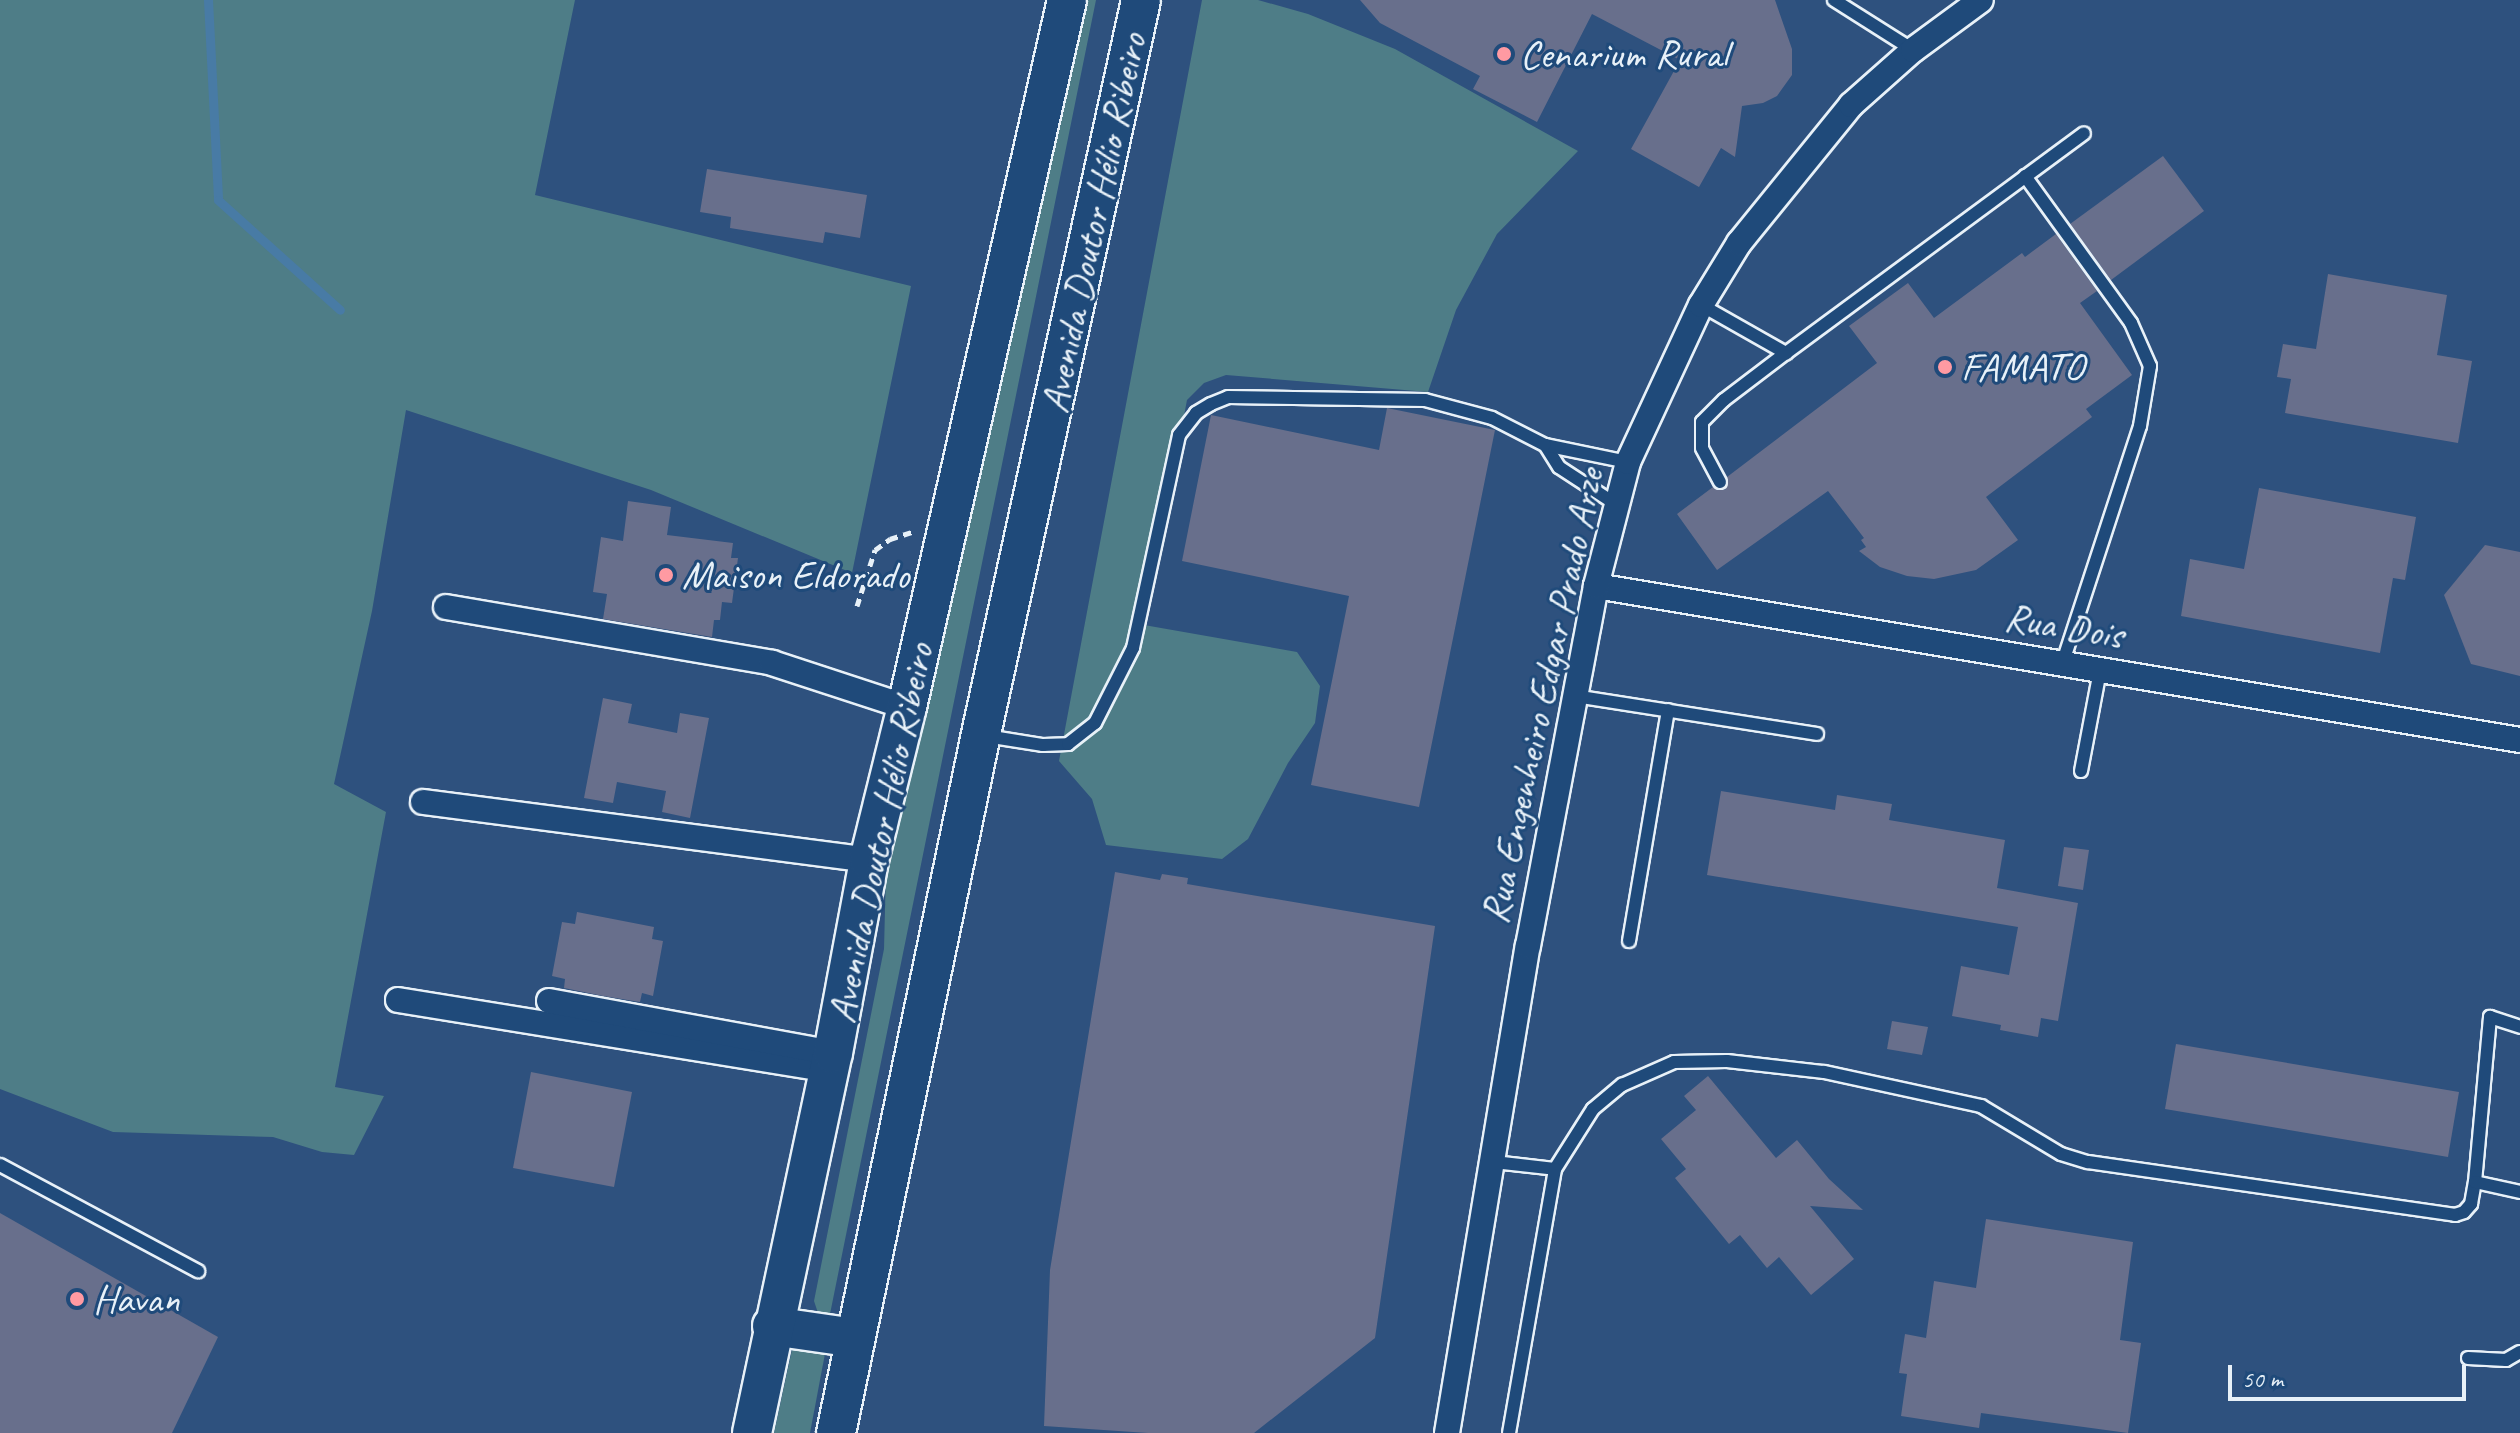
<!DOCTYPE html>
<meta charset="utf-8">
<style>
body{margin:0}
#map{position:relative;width:2520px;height:1433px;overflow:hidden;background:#2e517e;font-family:Caveat,sans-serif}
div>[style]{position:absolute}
.green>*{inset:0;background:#4e7d87}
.stream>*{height:9px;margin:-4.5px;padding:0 4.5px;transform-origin:4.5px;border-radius:4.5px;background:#487ba5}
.building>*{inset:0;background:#686f8c}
.path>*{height:5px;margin-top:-2.5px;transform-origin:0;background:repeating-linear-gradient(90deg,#e8f1f8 0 8px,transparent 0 14px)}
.roads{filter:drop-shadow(2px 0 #e8f1f8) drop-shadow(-2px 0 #e8f1f8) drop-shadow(0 2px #e8f1f8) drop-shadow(0 -2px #e8f1f8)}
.service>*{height:12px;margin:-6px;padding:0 6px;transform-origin:6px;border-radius:6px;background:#1f4a7a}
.minor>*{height:24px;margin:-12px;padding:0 12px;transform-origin:12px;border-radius:12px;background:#1f4a7a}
.primary>*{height:38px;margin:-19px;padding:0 19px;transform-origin:19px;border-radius:19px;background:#1f4a7a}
.dots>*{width:22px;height:22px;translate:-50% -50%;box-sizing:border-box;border:4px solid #1f4a7a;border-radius:50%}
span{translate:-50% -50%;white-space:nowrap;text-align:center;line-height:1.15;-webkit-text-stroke:6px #1f4a7a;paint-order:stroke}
.poi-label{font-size:40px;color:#e8f1f8}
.left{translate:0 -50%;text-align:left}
.street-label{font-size:40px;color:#e8f1f8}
.scale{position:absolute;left:2228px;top:1365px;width:238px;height:36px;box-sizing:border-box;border:4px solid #e8f1f8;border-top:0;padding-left:10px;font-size:24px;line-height:28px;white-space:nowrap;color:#e8f1f8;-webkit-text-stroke:6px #1f4a7a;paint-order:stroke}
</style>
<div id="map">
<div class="green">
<i style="clip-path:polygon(0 0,575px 0,535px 195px,911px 286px,852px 573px,651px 490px,406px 410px,372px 611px,334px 784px,386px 812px,335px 1087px,384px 1096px,354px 1155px,322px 1152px,273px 1137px,113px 1132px,0 1089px)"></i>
<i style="clip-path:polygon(1069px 0,1096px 0,830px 1314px,818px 1313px,814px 1301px,884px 949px,886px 869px)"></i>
<i style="clip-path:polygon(1202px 0,1258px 0,1308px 14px,1395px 49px,1578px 151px,1497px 234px,1456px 310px,1428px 392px,1226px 375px,1204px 383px,1187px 400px,1144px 625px,1297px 652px,1320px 686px,1315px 723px,1288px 763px,1248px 839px,1222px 859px,1106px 845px,1092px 799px,1059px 761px)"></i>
<i style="clip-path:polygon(795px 1336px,827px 1343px,810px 1433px,774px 1433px)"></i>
</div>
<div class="stream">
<i style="left:208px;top:0;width:200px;rotate:87.1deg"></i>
<i style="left:218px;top:200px;width:164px;rotate:42deg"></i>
</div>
<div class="building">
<i style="clip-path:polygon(1360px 0,1775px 0,1792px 49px,1792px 75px,1777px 96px,1763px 103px,1742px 106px,1735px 157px,1721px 148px,1699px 187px,1631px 149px,1680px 60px,1592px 14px,1537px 122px,1473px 89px,1480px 76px,1380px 23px)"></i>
<i style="clip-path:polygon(2163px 156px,2204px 211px,2111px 280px,2070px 224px)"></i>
<i style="clip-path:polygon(707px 169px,867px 195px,860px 238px,825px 232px,823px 243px,730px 228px,731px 217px,700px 212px)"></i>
<i style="clip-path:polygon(2056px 234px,2097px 291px,2080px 303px,2132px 375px,2086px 409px,2092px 417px,1986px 497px,2018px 540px,1976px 570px,1934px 579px,1907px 576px,1880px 567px,1859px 551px,1866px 547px,1861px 540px,1864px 538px,1828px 491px,1717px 570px,1677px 514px,1713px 487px,1725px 490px,1727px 477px,1877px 363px,1849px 326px,1908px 283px,1934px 318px,2022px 253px,2025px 257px)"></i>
<i style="clip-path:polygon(2328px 274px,2447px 295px,2437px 355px,2472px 361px,2458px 443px,2285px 413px,2291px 379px,2277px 377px,2283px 344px,2316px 349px)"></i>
<i style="clip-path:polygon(1387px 408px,1495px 430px,1419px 807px,1311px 785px,1349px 596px,1182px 561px,1211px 415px,1379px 450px)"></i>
<i style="clip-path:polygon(2259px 488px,2416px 517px,2405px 580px,2393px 578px,2380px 653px,2181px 616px,2190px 559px,2244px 569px)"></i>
<i style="clip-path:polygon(628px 501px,671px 507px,667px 535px,733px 543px,731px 558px,738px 558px,732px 603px,722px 602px,720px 620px,714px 620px,712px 637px,603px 619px,607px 594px,593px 592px,601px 537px,623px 541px)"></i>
<i style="clip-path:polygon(2485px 545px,2520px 552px,2520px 676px,2471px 664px,2444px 595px)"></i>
<i style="clip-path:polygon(603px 698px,632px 704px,628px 723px,677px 733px,680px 713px,709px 718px,690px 818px,662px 812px,666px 791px,617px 782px,613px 803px,584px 798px)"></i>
<i style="clip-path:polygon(1721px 791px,1835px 810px,1837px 795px,1892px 804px,1889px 820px,2005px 840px,1997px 888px,2078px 903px,2058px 1021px,2041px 1018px,2038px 1037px,2000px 1030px,2001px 1025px,1952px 1016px,1961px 966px,2009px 975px,2018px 927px,1707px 875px)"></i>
<i style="clip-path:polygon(2064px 847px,2089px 850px,2083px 890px,2058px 886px)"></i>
<i style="clip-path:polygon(1115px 872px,1160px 880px,1162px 874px,1188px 878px,1187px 884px,1435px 926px,1375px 1338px,1254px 1433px,1148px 1433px,1044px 1426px,1050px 1270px)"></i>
<i style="clip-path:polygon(577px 912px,654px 927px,652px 939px,663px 941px,653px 996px,642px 993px,640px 1002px,603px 996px,564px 988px,565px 979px,552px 976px,562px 922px,575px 924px)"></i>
<i style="clip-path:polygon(1892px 1021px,1928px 1027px,1922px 1055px,1887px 1049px)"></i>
<i style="clip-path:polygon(2176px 1044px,2459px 1092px,2448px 1157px,2165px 1109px)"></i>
<i style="clip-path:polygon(531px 1072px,632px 1092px,614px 1187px,513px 1168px)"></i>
<i style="clip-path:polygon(1708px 1076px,1776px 1158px,1797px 1140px,1829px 1179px,1863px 1210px,1810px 1206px,1854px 1259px,1811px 1295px,1779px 1257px,1767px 1268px,1740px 1235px,1729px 1244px,1675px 1178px,1686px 1169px,1661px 1139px,1696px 1110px,1684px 1096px)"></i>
<i style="clip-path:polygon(0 1213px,218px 1337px,172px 1433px,0 1433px)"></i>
<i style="clip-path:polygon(1986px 1219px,2133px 1242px,2120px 1340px,2141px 1343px,2128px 1433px,1981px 1413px,1979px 1428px,1901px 1416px,1907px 1374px,1899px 1373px,1905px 1334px,1926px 1338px,1934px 1281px,1976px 1288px)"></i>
</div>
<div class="path">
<i style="left:857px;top:606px;width:59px;rotate:-72.2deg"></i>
<i style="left:875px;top:550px;width:19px;rotate:-36deg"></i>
<i style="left:890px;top:539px;width:25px;rotate:-18deg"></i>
</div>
<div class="roads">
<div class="service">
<i style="left:1834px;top:0;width:93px;rotate:32.3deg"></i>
<i style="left:2025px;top:176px;width:181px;rotate:54.2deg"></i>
<i style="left:2131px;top:323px;width:47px;rotate:66.2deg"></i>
<i style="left:2150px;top:366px;width:61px;rotate:99.5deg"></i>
<i style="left:2140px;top:426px;width:250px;rotate:108.1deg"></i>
<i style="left:1701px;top:305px;width:98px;rotate:29.5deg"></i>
<i style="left:1786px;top:353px;width:370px;rotate:-36.4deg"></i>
<i style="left:1720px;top:482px;width:38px;rotate:-118deg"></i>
<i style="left:1702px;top:448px;width:26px;rotate:-90deg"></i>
<i style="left:1702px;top:422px;width:31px;rotate:-45deg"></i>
<i style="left:1724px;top:400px;width:78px;rotate:-37.2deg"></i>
<i style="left:1617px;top:505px;width:69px;rotate:-146.8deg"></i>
<i style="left:1559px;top:467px;width:26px;rotate:-122deg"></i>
<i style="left:1545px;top:445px;width:85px;rotate:11.6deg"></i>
<i style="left:1575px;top:696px;width:245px;rotate:8.9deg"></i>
<i style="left:986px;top:736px;width:58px;rotate:9deg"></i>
<i style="left:1043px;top:745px;width:25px;rotate:-2deg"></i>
<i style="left:1068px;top:744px;width:34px;rotate:-38deg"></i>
<i style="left:1095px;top:723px;width:84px;rotate:-63.1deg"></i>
<i style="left:1133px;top:648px;width:218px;rotate:-77.8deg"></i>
<i style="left:1179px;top:435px;width:28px;rotate:-52deg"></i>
<i style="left:1196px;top:413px;width:17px;rotate:-31deg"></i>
<i style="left:1211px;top:404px;width:18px;rotate:-22deg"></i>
<i style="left:1228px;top:397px;width:197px;rotate:0.9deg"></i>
<i style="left:1425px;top:400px;width:69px;rotate:15deg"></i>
<i style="left:1492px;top:418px;width:59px;rotate:27deg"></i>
<i style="left:2081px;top:771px;width:103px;rotate:-79.3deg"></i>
<i style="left:1629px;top:941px;width:234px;rotate:-80.4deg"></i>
<i style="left:1494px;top:1162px;width:61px;rotate:6.5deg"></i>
<i style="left:1555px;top:1169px;width:71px;rotate:-57.7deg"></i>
<i style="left:1593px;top:1109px;width:38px;rotate:-40deg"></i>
<i style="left:1622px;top:1085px;width:57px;rotate:-23.9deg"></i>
<i style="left:1674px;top:1062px;width:53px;rotate:-1.1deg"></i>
<i style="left:1727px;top:1061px;width:98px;rotate:6.5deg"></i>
<i style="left:1824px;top:1072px;width:161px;rotate:12.2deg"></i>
<i style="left:1981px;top:1106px;width:93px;rotate:31deg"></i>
<i style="left:2061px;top:1154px;width:28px;rotate:17deg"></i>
<i style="left:2088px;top:1162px;width:371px;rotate:8.2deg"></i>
<i style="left:2455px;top:1215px;width:9px;rotate:-18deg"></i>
<i style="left:2464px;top:1212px;width:11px;rotate:-49deg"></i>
<i style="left:2471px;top:1204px;width:22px;rotate:-80deg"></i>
<i style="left:2475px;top:1182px;width:166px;rotate:-84.8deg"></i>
<i style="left:2490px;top:1017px;width:32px;rotate:18deg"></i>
<i style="left:0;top:1165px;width:225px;rotate:28.2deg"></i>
<i style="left:2475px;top:1182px;width:46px;rotate:12.5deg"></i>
<i style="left:2468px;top:1358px;width:38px;rotate:3deg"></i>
<i style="left:2506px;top:1360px;width:16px;rotate:-30deg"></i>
<i style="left:1509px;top:1433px;width:268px;rotate:-80.1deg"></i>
</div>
<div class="minor">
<i style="left:1596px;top:586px;width:937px;rotate:9.46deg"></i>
<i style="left:446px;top:607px;width:331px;rotate:9.7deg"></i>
<i style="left:772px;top:663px;width:142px;rotate:18.1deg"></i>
<i style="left:423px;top:802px;width:450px;rotate:7.4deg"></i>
<i style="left:398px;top:1000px;width:437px;rotate:9.2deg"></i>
<i style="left:549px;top:1001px;width:289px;rotate:10.4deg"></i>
<i style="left:1447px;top:1433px;width:494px;rotate:-80.6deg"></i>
<i style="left:1528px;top:946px;width:366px;rotate:-79.3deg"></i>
<i style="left:1596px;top:586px;width:128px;rotate:-75.5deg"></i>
<i style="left:1628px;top:462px;width:173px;rotate:-65.1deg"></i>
<i style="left:1701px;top:305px;width:73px;rotate:-58.5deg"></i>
<i style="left:1739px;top:243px;width:178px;rotate:-50.9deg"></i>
<i style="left:1851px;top:105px;width:83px;rotate:-41.6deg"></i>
<i style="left:1913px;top:50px;width:84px;rotate:-36.3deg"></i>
</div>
<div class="primary">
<i style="left:772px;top:1326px;width:84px;rotate:8.2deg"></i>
<i style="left:752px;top:1433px;width:389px;rotate:-78deg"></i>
<i style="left:833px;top:1053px;width:196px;rotate:-79.4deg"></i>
<i style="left:869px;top:860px;width:158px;rotate:-76.1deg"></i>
<i style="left:907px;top:707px;width:725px;rotate:-77.25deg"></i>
<i style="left:836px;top:1433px;width:714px;rotate:-78.28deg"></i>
<i style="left:981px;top:734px;width:751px;rotate:-77.7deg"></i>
</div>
</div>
<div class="dots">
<i style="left:1504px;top:54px;background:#ff9aa2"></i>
<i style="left:1945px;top:367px;background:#ff9aa2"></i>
<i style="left:666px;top:575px;background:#ff9aa2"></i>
<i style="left:77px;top:1299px;background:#ff9aa2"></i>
</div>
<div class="poi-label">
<span class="left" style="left:1520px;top:54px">Cenarium Rural</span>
<span class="left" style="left:1961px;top:367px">FAMATO</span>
<span class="left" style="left:682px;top:575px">Maison Eldorado</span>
<span class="left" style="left:93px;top:1299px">Havan</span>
</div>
<div class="street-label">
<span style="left:1093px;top:223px;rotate:-78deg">Avenida Doutor Hélio Ribeiro</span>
<span style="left:2064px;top:626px;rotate:9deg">Rua Dois</span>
<span style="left:1542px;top:696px;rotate:-78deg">Rua Engenheiro Edgar Prado Arze</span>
<span style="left:880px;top:833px;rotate:-78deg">Avenida Doutor Hélio Ribeiro</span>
</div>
<div class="scale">50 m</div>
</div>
